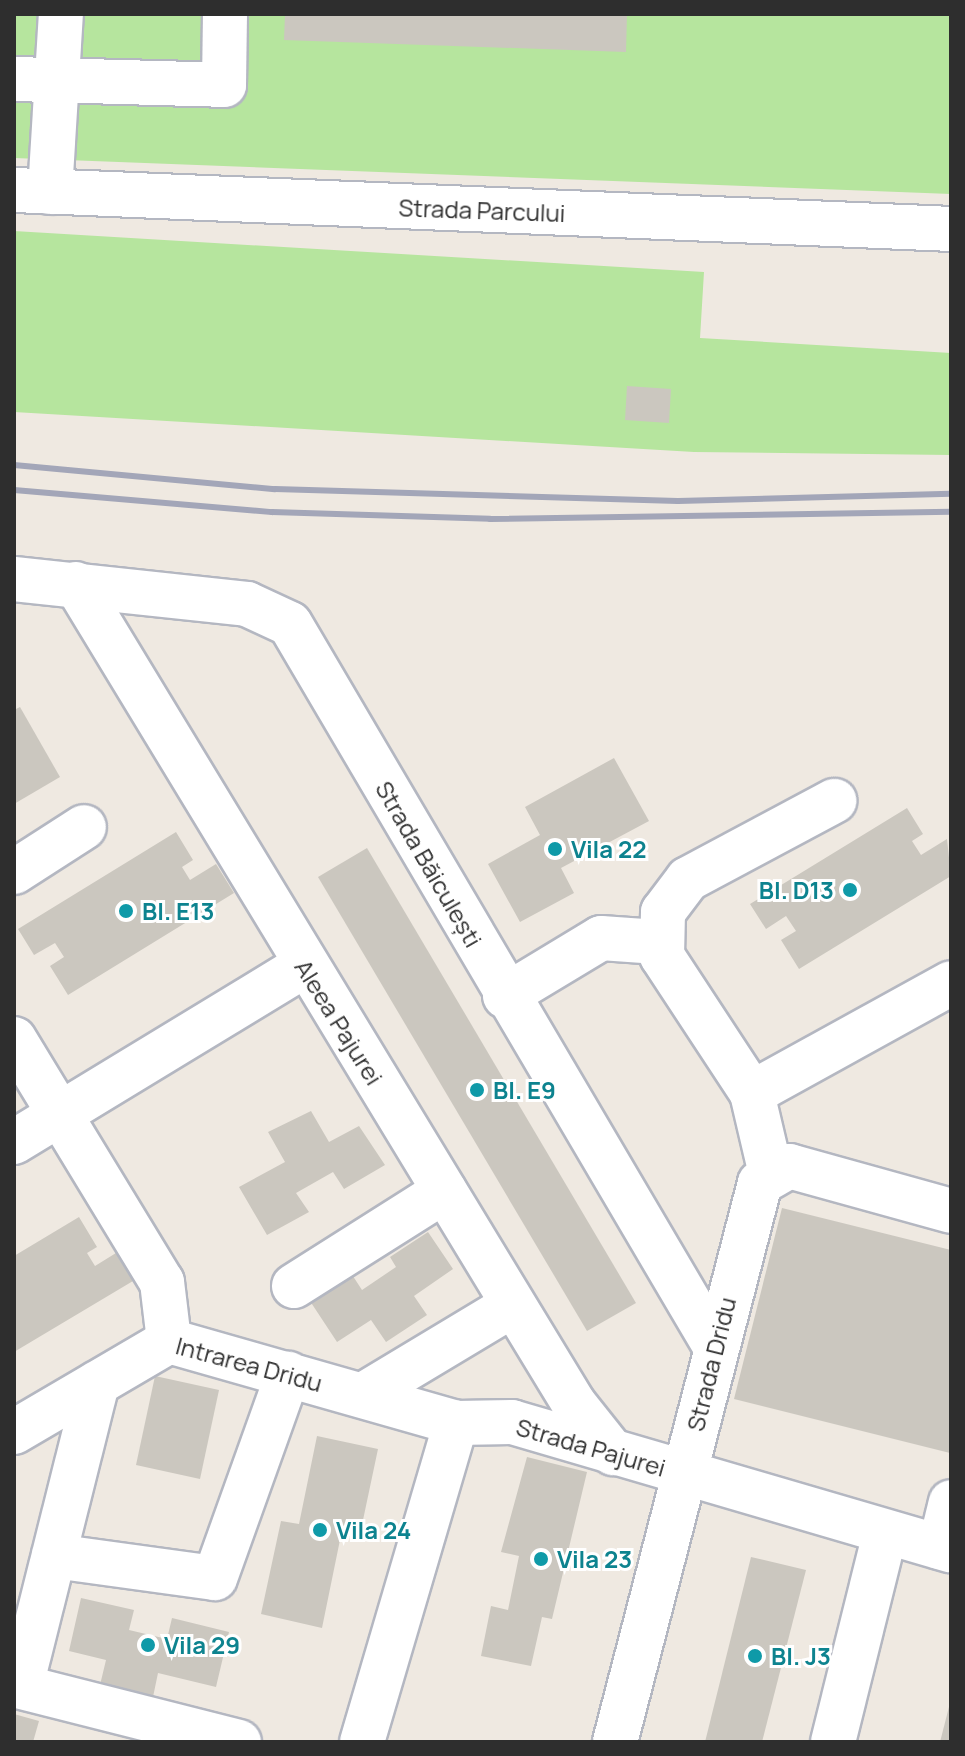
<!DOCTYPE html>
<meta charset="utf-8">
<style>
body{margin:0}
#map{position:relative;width:965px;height:1756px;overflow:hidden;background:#efe9e1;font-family:Manrope,sans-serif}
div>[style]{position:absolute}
.green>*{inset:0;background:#b6e59e}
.building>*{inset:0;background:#cbc7bf}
.roads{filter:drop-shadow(2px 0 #b4b7c1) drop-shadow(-2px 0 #b4b7c1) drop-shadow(0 2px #b4b7c1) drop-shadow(0 -2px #b4b7c1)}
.minor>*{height:44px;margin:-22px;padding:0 22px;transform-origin:22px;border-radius:22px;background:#fff}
.rail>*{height:6px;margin:-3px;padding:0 3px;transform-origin:3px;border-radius:3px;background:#a3a6b8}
.dots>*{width:22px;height:22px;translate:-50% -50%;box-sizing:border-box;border:4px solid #fff;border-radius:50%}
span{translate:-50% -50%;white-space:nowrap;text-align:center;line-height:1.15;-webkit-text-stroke:6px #fff;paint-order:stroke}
.street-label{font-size:24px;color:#2e2e2e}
.culture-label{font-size:24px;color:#0d838f;font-weight:700}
.left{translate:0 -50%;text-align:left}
.right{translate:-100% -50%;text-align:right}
.frame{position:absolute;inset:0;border:16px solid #2e2e2e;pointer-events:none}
</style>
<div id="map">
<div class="green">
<i style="clip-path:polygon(14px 14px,951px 14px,951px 194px,14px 158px)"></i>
<i style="clip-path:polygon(14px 231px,704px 272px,700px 338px,951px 353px,951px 455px,694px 452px,14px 412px)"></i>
</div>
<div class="building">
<i style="clip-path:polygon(285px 14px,627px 14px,626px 52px,284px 40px)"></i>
<i style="clip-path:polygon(627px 386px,671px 389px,669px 423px,625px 420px)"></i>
<i style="clip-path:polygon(20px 707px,60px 777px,14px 804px,14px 710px)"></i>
<i style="clip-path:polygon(614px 758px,649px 821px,561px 868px,574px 893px,520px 922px,488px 864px,540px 835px,525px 807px)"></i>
<i style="clip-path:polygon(907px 808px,923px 834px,912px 841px,921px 855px,947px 839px,951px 876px,799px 969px,781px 940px,796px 931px,786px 916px,766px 929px,750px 904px)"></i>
<i style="clip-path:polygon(176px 832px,193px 860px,182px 867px,190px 880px,216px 864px,234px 893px,68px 995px,50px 966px,64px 957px,55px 943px,34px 955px,18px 929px)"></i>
<i style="clip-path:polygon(367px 848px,636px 1303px,587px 1331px,318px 877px)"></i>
<i style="clip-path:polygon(311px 1111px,329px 1142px,359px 1126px,385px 1165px,344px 1189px,333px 1172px,296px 1193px,309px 1212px,267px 1235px,239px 1187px,285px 1162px,268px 1132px)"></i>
<i style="clip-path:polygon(782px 1208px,951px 1250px,950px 1453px,734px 1399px)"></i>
<i style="clip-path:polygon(79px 1217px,97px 1247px,87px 1253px,95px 1266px,116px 1253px,133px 1281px,14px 1352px,14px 1256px)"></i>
<i style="clip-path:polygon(428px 1232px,453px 1269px,414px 1296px,427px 1315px,386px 1342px,371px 1320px,337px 1342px,306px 1295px,347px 1267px,362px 1290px,396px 1267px,390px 1257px)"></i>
<i style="clip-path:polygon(155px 1376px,219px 1390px,200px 1479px,136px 1465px)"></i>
<i style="clip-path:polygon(317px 1436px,378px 1449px,359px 1539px,341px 1535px,322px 1628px,261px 1614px,281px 1521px,299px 1524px)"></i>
<i style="clip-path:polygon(527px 1457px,587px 1472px,552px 1619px,542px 1617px,531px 1666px,481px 1656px,491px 1606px,508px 1610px,519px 1556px,501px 1552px)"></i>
<i style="clip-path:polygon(751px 1557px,806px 1570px,762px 1742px,705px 1742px)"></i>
<i style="clip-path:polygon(81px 1598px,134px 1610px,129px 1630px,167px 1639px,172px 1618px,229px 1632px,216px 1687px,158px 1673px,153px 1697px,100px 1685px,106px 1660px,69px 1651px)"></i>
<i style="clip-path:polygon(950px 1703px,951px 1742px,940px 1742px)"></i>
<i style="clip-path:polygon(14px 1714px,39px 1721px,33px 1742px,14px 1742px)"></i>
</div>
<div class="roads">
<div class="minor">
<i style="left:14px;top:79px;width:210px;rotate:1.6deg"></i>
<i style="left:224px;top:85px;width:71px;rotate:-89.2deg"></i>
<i style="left:14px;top:190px;width:938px;rotate:2.38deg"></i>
<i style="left:50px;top:192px;width:178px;rotate:-86.5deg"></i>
<i style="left:14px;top:579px;width:234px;rotate:6.1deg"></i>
<i style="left:247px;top:604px;width:47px;rotate:24.9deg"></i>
<i style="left:290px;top:624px;width:838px;rotate:59.52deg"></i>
<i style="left:76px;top:584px;width:959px;rotate:58.73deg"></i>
<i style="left:574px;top:1404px;width:63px;rotate:51.5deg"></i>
<i style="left:14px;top:872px;width:83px;rotate:-32.7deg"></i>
<i style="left:505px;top:996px;width:112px;rotate:-31.1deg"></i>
<i style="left:601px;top:938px;width:57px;rotate:4deg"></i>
<i style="left:14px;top:1039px;width:285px;rotate:58.7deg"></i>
<i style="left:162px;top:1282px;width:59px;rotate:83.2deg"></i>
<i style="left:752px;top:1093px;width:227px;rotate:-28.9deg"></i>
<i style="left:14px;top:1142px;width:339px;rotate:-31.3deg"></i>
<i style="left:771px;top:1174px;width:83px;rotate:-103.2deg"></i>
<i style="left:752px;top:1093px;width:164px;rotate:-123.3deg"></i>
<i style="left:662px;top:956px;width:44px;rotate:-88.7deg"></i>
<i style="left:663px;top:912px;width:41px;rotate:-52.9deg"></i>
<i style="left:688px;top:879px;width:166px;rotate:-28.1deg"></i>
<i style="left:294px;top:1286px;width:178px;rotate:-32.3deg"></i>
<i style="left:363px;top:1395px;width:175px;rotate:-31deg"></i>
<i style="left:14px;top:1432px;width:180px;rotate:-30.4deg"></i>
<i style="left:169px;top:1341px;width:298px;rotate:15.9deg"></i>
<i style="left:940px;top:1547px;width:46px;rotate:-76.3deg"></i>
<i style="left:54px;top:1556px;width:162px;rotate:7.8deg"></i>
<i style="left:215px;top:1578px;width:217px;rotate:-70.3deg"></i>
<i style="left:14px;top:1685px;width:232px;rotate:14.2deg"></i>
<i style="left:21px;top:1686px;width:312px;rotate:-75.9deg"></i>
<i style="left:362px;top:1742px;width:333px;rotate:-73.6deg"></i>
<i style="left:456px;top:1423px;width:56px;rotate:-1deg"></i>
<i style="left:512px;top:1422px;width:457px;rotate:16.3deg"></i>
<i style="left:615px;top:1742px;width:577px;rotate:-75.46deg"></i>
<i style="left:760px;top:1183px;width:34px;rotate:-30deg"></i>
<i style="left:789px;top:1166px;width:168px;rotate:15.5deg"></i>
<i style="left:833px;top:1742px;width:215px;rotate:-76deg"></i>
</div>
</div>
<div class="rail">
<i style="left:14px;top:465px;width:262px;rotate:5.3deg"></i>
<i style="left:275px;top:489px;width:403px;rotate:1.7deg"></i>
<i style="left:678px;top:501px;width:273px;rotate:-1.5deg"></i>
<i style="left:14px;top:490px;width:259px;rotate:4.9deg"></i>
<i style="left:272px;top:512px;width:218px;rotate:1.8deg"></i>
<i style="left:490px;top:519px;width:461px;rotate:-0.9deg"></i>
</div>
<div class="dots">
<i style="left:555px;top:849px;background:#0f9aa8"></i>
<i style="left:850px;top:890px;background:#0f9aa8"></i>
<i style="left:126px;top:911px;background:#0f9aa8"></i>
<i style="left:477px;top:1090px;background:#0f9aa8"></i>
<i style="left:320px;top:1530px;background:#0f9aa8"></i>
<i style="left:541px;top:1559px;background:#0f9aa8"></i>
<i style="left:148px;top:1645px;background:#0f9aa8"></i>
<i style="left:755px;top:1656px;background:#0f9aa8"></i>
</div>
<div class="street-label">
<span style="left:482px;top:210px;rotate:2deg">Strada Parcului</span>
<span style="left:429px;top:864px;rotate:60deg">Strada Băiculești</span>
<span style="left:339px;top:1022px;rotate:58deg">Aleea Pajurei</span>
<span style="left:249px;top:1364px;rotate:15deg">Intrarea Dridu</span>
<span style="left:711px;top:1364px;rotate:-76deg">Strada Dridu</span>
<span style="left:591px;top:1447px;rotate:16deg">Strada Pajurei</span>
</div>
<div class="culture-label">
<span class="left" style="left:571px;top:849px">Vila 22</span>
<span class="right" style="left:834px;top:890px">Bl. D13</span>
<span class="left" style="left:142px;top:911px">Bl. E13</span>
<span class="left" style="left:493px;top:1090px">Bl. E9</span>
<span class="left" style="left:336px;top:1530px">Vila 24</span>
<span class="left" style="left:557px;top:1559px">Vila 23</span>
<span class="left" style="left:164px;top:1645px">Vila 29</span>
<span class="left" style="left:771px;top:1656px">Bl. J3</span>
</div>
<div class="frame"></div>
</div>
